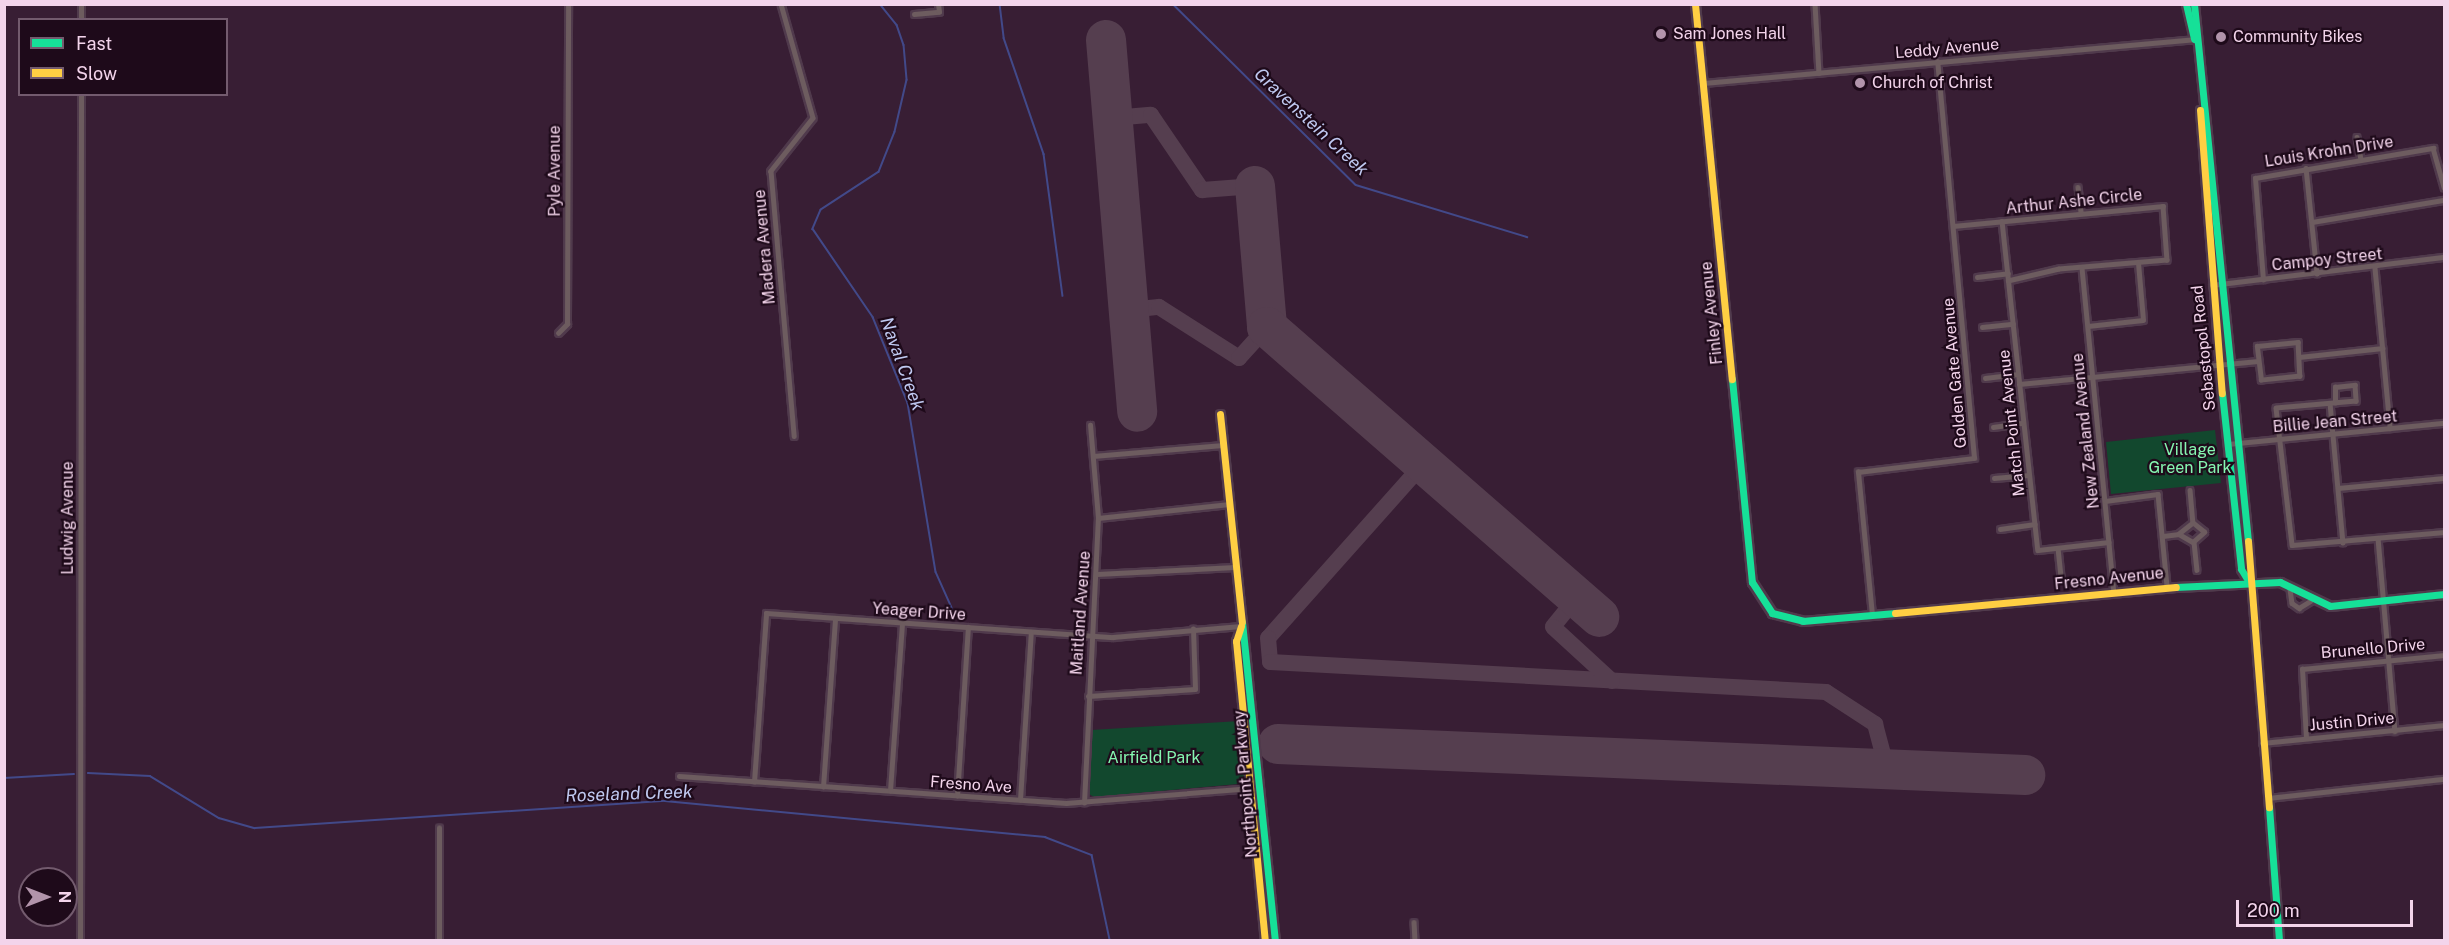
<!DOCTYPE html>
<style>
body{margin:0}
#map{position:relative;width:2449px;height:945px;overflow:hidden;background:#381e34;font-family:"Public Sans",sans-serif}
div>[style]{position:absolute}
.green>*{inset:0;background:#12482e}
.stream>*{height:1.5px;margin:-0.75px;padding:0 0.75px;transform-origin:0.75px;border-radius:0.75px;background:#424989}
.taxiway>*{height:16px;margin:-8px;padding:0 8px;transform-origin:8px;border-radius:8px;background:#553e4f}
.runway>*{height:40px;margin:-20px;padding:0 20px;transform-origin:20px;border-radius:20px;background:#553e4f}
.roads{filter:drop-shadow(2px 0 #503a4c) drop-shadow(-2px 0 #503a4c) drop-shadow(0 2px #503a4c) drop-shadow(0 -2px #503a4c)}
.street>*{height:4.5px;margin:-2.25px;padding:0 2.25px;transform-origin:2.25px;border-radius:2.25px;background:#6d5c5f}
.fast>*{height:7px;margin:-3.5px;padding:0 3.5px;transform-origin:3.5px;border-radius:3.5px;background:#16e098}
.slow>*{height:7px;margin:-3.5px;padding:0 3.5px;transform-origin:3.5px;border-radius:3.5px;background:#ffcf43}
.dots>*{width:16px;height:16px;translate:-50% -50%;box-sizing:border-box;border:3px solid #1e0a1a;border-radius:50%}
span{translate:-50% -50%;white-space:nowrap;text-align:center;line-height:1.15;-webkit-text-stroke:4.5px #1e0a1a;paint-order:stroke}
.poi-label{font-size:16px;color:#f3d4eb}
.left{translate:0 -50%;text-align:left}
.street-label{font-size:16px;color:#f3d4eb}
.park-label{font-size:16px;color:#86f6b1}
.water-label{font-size:18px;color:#bfc8f0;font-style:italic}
.frame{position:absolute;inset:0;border:6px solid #f3d4eb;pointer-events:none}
.legend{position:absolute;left:18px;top:18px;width:210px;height:78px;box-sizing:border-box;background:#1e0a1a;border:2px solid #735b6e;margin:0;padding:8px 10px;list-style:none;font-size:18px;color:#f3d4eb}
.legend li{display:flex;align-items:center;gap:12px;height:30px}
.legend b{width:30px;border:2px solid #735b6e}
.north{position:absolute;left:18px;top:867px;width:60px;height:60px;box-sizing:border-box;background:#1e0a1a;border:2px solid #735b6e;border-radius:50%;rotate:90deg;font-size:16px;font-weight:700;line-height:24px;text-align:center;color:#f3d4eb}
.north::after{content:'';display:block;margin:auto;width:21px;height:27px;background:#b294ab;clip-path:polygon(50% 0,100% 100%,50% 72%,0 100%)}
.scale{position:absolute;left:2236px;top:900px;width:177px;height:27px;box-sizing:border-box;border:3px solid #f3d4eb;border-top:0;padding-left:8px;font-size:18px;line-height:21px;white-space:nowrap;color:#f3d4eb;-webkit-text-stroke:4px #1e0a1a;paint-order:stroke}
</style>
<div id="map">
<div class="green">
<i style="clip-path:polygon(2215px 430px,2221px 483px,2111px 494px,2106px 442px)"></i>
<i style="clip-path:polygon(1240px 721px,1245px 777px,1238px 784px,1094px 797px,1087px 793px,1091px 730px)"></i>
</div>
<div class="stream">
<i style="left:880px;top:4px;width:27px;rotate:51deg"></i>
<i style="left:897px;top:25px;width:21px;rotate:71deg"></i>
<i style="left:904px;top:45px;width:35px;rotate:85deg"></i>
<i style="left:907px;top:80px;width:53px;rotate:103deg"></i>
<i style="left:895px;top:132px;width:43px;rotate:111.8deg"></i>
<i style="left:879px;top:172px;width:69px;rotate:146.8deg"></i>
<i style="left:821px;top:210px;width:21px;rotate:113deg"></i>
<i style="left:813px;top:229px;width:107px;rotate:55.7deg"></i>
<i style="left:873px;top:317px;width:93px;rotate:67.9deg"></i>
<i style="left:908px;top:403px;width:171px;rotate:80.6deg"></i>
<i style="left:936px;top:572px;width:42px;rotate:65.9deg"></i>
<i style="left:1000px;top:4px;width:34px;rotate:83deg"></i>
<i style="left:1004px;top:38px;width:123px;rotate:71deg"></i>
<i style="left:1044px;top:154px;width:143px;rotate:82.4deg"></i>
<i style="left:1173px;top:4px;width:257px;rotate:44.7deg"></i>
<i style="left:1356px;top:185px;width:179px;rotate:16.9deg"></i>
<i style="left:88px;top:773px;width:62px;rotate:2.8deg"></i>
<i style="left:150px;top:776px;width:81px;rotate:31.3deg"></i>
<i style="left:219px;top:818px;width:37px;rotate:16deg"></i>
<i style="left:255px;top:828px;width:411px;rotate:-3.8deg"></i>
<i style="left:665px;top:801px;width:382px;rotate:5.4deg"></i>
<i style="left:1045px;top:837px;width:50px;rotate:21deg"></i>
<i style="left:1092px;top:855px;width:87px;rotate:78deg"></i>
<i style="left:4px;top:778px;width:70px;rotate:-3.3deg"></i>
</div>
<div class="taxiway">
<i style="left:1113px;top:118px;width:38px;rotate:-5deg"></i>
<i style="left:1151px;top:115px;width:91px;rotate:55.8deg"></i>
<i style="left:1202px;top:190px;width:53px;rotate:-4.3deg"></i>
<i style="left:1129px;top:310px;width:30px;rotate:-6deg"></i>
<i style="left:1159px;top:307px;width:95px;rotate:32.5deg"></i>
<i style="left:1239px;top:358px;width:42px;rotate:-47.9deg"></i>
<i style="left:1424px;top:463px;width:234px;rotate:131.7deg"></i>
<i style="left:1268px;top:638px;width:24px;rotate:85deg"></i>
<i style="left:1270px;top:662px;width:557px;rotate:3.09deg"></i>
<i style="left:1826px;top:692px;width:59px;rotate:33.1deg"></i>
<i style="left:1875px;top:724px;width:47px;rotate:75.1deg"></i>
<i style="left:1577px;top:597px;width:38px;rotate:129deg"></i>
<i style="left:1553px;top:627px;width:80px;rotate:42.5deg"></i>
</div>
<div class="runway">
<i style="left:1106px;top:40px;width:373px;rotate:85.2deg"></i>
<i style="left:1255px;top:186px;width:142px;rotate:85.1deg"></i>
<i style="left:1267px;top:327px;width:441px;rotate:41.1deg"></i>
<i style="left:1278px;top:744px;width:748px;rotate:2.38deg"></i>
</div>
<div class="roads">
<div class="street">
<i style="left:781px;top:4px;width:118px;rotate:74.3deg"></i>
<i style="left:813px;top:118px;width:68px;rotate:128.4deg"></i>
<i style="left:771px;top:171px;width:266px;rotate:85deg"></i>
<i style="left:1815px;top:4px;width:69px;rotate:86.7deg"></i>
<i style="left:914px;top:14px;width:25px;rotate:-5deg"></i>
<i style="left:939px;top:12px;width:8px;rotate:-97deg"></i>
<i style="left:81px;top:20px;width:16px;rotate:-90deg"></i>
<i style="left:1703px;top:83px;width:493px;rotate:-5.1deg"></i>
<i style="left:2357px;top:137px;width:22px;rotate:80deg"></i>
<i style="left:2306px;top:168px;width:106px;rotate:84deg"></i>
<i style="left:2078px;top:187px;width:26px;rotate:83deg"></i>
<i style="left:2002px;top:221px;width:331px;rotate:83.8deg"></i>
<i style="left:2038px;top:550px;width:71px;rotate:-6.4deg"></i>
<i style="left:2312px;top:222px;width:134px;rotate:-9.5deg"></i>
<i style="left:1953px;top:226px;width:211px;rotate:-5.4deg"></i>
<i style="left:2163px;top:206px;width:54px;rotate:85.8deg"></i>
<i style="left:2167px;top:260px;width:108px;rotate:175.2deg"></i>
<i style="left:2059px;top:269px;width:52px;rotate:166.8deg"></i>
<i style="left:2082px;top:268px;width:326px;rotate:84.4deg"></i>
<i style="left:2375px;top:268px;width:161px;rotate:84.6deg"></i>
<i style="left:1977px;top:277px;width:31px;rotate:-7deg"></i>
<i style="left:2263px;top:280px;width:102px;rotate:-94.5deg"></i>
<i style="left:2255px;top:178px;width:181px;rotate:-9.6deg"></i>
<i style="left:2433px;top:148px;width:41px;rotate:74.2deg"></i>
<i style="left:2212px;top:285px;width:234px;rotate:-6.9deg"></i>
<i style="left:2088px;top:326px;width:55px;rotate:-6.2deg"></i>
<i style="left:2143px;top:320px;width:57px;rotate:-95deg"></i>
<i style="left:1982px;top:327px;width:31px;rotate:-6deg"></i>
<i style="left:558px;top:333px;width:13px;rotate:-45deg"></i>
<i style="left:567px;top:324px;width:320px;rotate:-89.8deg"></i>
<i style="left:2298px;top:342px;width:34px;rotate:87deg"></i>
<i style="left:2300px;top:376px;width:39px;rotate:174deg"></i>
<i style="left:2261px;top:380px;width:34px;rotate:-97deg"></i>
<i style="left:2257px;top:346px;width:41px;rotate:-5.6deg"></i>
<i style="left:2299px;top:357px;width:84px;rotate:-6.1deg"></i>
<i style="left:1985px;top:378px;width:33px;rotate:-7deg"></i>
<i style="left:2019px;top:384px;width:240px;rotate:-5.5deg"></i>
<i style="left:2330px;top:403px;width:140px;rotate:84.7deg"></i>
<i style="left:2335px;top:403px;width:16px;rotate:-90deg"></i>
<i style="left:2335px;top:387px;width:20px;rotate:-6deg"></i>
<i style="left:2355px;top:385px;width:16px;rotate:86deg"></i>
<i style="left:2356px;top:401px;width:80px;rotate:175deg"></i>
<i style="left:2276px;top:408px;width:138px;rotate:83.3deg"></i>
<i style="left:2292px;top:545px;width:153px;rotate:-4.9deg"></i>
<i style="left:1993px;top:427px;width:30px;rotate:-8deg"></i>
<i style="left:2228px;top:444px;width:217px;rotate:-5.6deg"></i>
<i style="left:1093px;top:456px;width:130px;rotate:-4.8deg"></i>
<i style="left:1994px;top:478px;width:35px;rotate:-5deg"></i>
<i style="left:2338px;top:488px;width:106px;rotate:-5.4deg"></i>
<i style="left:2190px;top:490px;width:33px;rotate:85deg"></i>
<i style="left:2105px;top:501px;width:53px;rotate:-7.5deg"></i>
<i style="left:2158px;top:494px;width:92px;rotate:84.4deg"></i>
<i style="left:1098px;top:518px;width:132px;rotate:-6.1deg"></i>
<i style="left:2000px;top:529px;width:35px;rotate:-8deg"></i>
<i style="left:2163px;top:536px;width:16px;rotate:-7deg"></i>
<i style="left:2179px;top:534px;width:16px;rotate:30deg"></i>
<i style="left:2193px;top:542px;width:15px;rotate:-42deg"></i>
<i style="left:2204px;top:532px;width:14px;rotate:-141deg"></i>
<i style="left:2193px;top:523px;width:18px;rotate:142deg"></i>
<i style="left:2378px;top:538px;width:194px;rotate:85deg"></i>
<i style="left:2194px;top:542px;width:28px;rotate:84deg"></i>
<i style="left:2058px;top:548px;width:30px;rotate:84deg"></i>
<i style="left:1097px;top:574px;width:138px;rotate:-2.9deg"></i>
<i style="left:2290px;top:589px;width:14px;rotate:82deg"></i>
<i style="left:2292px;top:603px;width:9px;rotate:36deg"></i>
<i style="left:2299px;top:608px;width:13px;rotate:-32deg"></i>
<i style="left:1872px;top:615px;width:144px;rotate:-95.6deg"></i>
<i style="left:1858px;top:472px;width:117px;rotate:-6.9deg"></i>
<i style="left:1974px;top:458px;width:398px;rotate:-95.3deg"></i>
<i style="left:1088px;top:696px;width:107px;rotate:-3.7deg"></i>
<i style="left:1195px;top:689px;width:60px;rotate:-91.9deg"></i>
<i style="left:2306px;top:738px;width:69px;rotate:-93.3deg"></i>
<i style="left:2302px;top:669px;width:143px;rotate:-5.6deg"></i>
<i style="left:2262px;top:743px;width:183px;rotate:-5.6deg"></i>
<i style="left:679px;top:776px;width:388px;rotate:4deg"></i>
<i style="left:1066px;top:803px;width:186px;rotate:-4.6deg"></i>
<i style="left:754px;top:782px;width:169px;rotate:-85.9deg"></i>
<i style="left:766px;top:613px;width:348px;rotate:4deg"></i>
<i style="left:1113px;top:637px;width:128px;rotate:-4.9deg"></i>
<i style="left:823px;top:787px;width:169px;rotate:-85.9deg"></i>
<i style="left:890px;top:791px;width:169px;rotate:-85.9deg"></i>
<i style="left:957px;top:796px;width:169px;rotate:-86.3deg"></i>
<i style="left:2268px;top:798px;width:177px;rotate:-6.2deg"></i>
<i style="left:1020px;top:800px;width:168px;rotate:-86.3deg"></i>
<i style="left:1084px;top:803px;width:285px;rotate:-87.2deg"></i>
<i style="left:1098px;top:518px;width:93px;rotate:-94.9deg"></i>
<i style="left:1414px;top:922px;width:18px;rotate:87deg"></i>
<i style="left:80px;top:940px;width:846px;rotate:-89.93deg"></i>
<i style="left:439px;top:940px;width:112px;rotate:-90deg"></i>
</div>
<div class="fast">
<i style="left:2186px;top:4px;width:36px;rotate:77deg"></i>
<i style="left:2194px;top:4px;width:540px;rotate:84.26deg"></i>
<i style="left:1732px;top:379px;width:204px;rotate:84.4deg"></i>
<i style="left:1752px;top:582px;width:37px;rotate:57deg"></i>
<i style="left:1772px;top:613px;width:32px;rotate:14deg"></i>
<i style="left:1803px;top:621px;width:92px;rotate:-5deg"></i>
<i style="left:2222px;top:393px;width:177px;rotate:83.8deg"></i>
<i style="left:2241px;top:569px;width:13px;rotate:58deg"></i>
<i style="left:2176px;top:587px;width:104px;rotate:-2.8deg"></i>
<i style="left:2280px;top:582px;width:55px;rotate:25.6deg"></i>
<i style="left:2330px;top:606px;width:115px;rotate:-6deg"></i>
<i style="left:1242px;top:622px;width:320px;rotate:84.1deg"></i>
<i style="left:2269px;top:807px;width:133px;rotate:85.7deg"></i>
</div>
<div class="slow">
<i style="left:1695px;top:4px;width:377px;rotate:84.4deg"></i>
<i style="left:2200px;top:110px;width:284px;rotate:85.6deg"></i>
<i style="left:1220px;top:414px;width:209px;rotate:84deg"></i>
<i style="left:2248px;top:541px;width:267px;rotate:85.5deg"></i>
<i style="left:1895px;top:613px;width:282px;rotate:-5.3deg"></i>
<i style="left:1241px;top:626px;width:16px;rotate:108deg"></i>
<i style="left:1236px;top:641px;width:300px;rotate:84.5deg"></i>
</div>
</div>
<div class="dots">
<i style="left:1661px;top:34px;background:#b294ab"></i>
<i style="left:2221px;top:37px;background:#b294ab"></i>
<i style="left:1860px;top:83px;background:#b294ab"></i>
</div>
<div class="poi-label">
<span class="left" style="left:1673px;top:34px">Sam Jones Hall</span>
<span class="left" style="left:2233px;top:37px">Community Bikes</span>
<span class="left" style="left:1872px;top:83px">Church of Christ</span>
</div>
<div class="street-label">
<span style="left:1947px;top:49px;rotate:-5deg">Leddy Avenue</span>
<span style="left:2329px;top:152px;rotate:-9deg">Louis Krohn Drive</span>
<span style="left:555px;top:171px;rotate:-90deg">Pyle Avenue</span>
<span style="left:2074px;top:202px;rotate:-6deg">Arthur Ashe Circle</span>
<span style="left:765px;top:247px;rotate:-95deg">Madera Avenue</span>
<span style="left:2327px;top:260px;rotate:-6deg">Campoy Street</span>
<span style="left:1712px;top:313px;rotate:-96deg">Finley Avenue</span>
<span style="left:2204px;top:348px;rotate:-96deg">Sebastopol Road</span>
<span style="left:1955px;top:373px;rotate:-95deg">Golden Gate Avenue</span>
<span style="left:2335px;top:422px;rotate:-5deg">Billie Jean Street</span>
<span style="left:2012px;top:423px;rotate:-96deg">Match Point Avenue</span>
<span style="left:2086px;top:431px;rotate:-96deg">New Zealand Avenue</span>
<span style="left:68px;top:518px;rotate:-90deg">Ludwig Avenue</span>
<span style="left:2109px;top:579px;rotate:-6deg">Fresno Avenue</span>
<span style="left:919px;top:612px;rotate:4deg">Yeager Drive</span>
<span style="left:1081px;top:613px;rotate:-86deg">Maitland Avenue</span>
<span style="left:2373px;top:649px;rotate:-5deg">Brunello Drive</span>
<span style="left:2352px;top:722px;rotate:-5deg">Justin Drive</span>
<span style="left:1246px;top:784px;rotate:-95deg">Northpoint Parkway</span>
<span style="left:971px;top:785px;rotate:4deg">Fresno Ave</span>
</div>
<div class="park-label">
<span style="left:2190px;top:459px">Village<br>Green Park</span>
<span style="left:1154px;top:758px">Airfield Park</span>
</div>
<div class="water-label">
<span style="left:1311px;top:122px;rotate:43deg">Gravenstein Creek</span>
<span style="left:902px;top:364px;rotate:70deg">Naval Creek</span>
<span style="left:629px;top:794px;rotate:-2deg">Roseland Creek</span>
</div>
<div class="frame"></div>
<ul class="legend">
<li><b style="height:8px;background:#16e098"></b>Fast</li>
<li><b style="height:8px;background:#ffcf43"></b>Slow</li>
</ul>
<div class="north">N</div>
<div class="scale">200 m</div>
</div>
